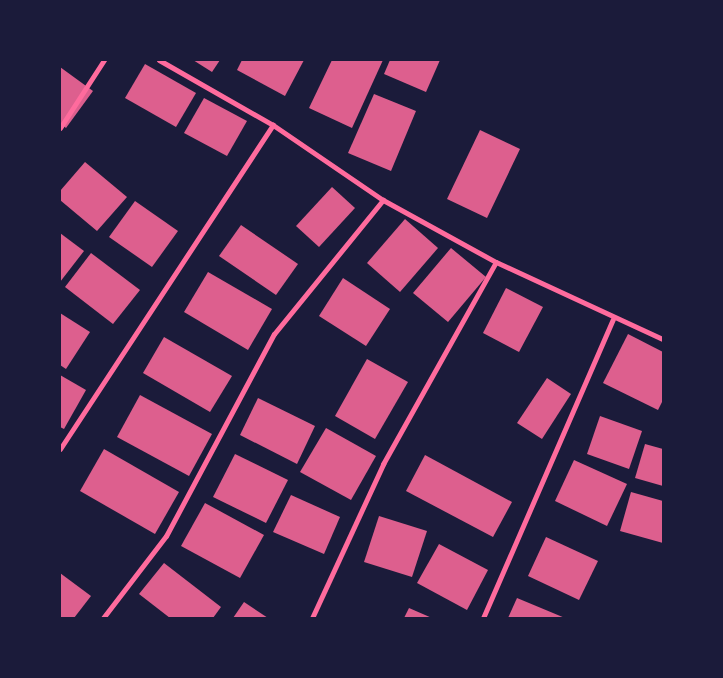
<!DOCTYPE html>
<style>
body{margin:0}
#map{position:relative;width:723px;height:678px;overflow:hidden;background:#1b1b3a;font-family:Montserrat,sans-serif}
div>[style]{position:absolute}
.building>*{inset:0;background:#dd5f8e}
.minor>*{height:5px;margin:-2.5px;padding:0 2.5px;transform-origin:2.5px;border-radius:2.5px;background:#ff6b9d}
span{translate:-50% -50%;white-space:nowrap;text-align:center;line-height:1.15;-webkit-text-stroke:4px #1b1b3a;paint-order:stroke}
.frame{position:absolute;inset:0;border:61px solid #1b1b3a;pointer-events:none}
</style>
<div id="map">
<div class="building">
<i style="clip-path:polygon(193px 60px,220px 60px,212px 72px)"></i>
<i style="clip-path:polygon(242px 60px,304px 60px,285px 96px,237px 70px)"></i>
<i style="clip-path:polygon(332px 60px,383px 60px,352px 128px,309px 108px)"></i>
<i style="clip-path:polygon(390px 60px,440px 60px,426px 92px,384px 74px)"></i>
<i style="clip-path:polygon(145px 64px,196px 93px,176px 127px,125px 98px)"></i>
<i style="clip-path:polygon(60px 67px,93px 91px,66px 128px,60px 123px)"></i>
<i style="clip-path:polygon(374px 94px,416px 111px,391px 171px,348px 153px)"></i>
<i style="clip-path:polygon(204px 98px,247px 121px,227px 156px,184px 133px)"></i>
<i style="clip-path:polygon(480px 130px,520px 149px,487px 218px,447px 199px)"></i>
<i style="clip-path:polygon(85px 162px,127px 197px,97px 231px,60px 200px,60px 191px)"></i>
<i style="clip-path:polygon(332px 187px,355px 208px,319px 247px,296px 226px)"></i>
<i style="clip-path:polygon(135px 201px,178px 231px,152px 267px,109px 237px)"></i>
<i style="clip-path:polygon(405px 219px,438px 248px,400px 292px,367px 263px)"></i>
<i style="clip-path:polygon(241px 225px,298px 264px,276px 295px,219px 256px)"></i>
<i style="clip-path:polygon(60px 233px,84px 251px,60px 282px)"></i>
<i style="clip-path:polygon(451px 248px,486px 277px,448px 322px,413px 293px)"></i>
<i style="clip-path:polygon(91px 253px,140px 290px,113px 324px,65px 287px)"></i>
<i style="clip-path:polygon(208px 272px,272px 309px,248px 350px,184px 312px)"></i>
<i style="clip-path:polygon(343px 278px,390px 309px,366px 346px,319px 316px)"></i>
<i style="clip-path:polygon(506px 288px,543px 307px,519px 352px,483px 333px)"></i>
<i style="clip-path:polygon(60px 313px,90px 332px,66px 369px,60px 365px)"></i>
<i style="clip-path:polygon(628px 334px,663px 352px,663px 400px,658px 410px,603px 383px)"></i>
<i style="clip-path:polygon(164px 337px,232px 376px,210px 412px,143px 373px)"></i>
<i style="clip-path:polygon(367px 359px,408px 382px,375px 439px,335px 416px)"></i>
<i style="clip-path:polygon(60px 375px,86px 390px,64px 429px,60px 427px)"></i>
<i style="clip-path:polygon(547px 378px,571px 394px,542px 439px,517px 423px)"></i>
<i style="clip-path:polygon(140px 395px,212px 434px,189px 476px,117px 437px)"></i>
<i style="clip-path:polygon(258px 398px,315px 426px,297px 464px,240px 435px)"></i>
<i style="clip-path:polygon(600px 416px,642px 431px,629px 469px,587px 454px)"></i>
<i style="clip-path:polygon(326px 428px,376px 456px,351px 500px,300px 472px)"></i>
<i style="clip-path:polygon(645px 444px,663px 449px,663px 486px,635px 478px)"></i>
<i style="clip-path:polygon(104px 449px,179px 492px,155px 534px,80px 491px)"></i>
<i style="clip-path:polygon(235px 454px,288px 480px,266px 523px,213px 497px)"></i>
<i style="clip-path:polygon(425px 455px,512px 502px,493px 537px,406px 491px)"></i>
<i style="clip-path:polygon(574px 460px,627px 484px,607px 526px,555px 501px)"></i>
<i style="clip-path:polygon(631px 492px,663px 501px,663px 543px,620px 531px)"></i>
<i style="clip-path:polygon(291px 495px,340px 517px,324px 554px,273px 532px)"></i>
<i style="clip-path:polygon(205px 503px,264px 535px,240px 578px,181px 546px)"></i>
<i style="clip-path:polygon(379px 516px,427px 531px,412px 577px,364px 562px)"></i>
<i style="clip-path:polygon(546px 537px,598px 561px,579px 600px,528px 576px)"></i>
<i style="clip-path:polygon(439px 544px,488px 570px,467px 610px,417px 583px)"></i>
<i style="clip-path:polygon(164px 563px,221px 607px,213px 618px,170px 618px,139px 594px)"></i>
<i style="clip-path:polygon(60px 573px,91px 596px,74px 618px,60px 618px)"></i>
<i style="clip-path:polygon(517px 598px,565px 618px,508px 618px)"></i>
<i style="clip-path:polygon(244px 602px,268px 618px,233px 618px)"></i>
<i style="clip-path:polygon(409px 608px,432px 618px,404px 618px)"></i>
</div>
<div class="minor">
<i style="left:159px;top:60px;width:131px;rotate:29.7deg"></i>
<i style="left:273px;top:125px;width:133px;rotate:34.3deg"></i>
<i style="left:383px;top:200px;width:129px;rotate:28.8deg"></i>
<i style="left:496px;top:262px;width:184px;rotate:24.8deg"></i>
<i style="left:60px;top:128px;width:81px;rotate:-57.1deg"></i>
<i style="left:60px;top:449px;width:388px;rotate:-56.7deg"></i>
<i style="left:103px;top:618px;width:103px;rotate:-52.5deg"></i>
<i style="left:166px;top:536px;width:229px;rotate:-61.9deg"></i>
<i style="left:274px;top:334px;width:173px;rotate:-50.9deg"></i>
<i style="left:312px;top:618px;width:170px;rotate:-65.2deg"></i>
<i style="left:383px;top:464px;width:231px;rotate:-60.8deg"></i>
<i style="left:483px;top:618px;width:326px;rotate:-66.5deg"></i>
</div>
<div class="frame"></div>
</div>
